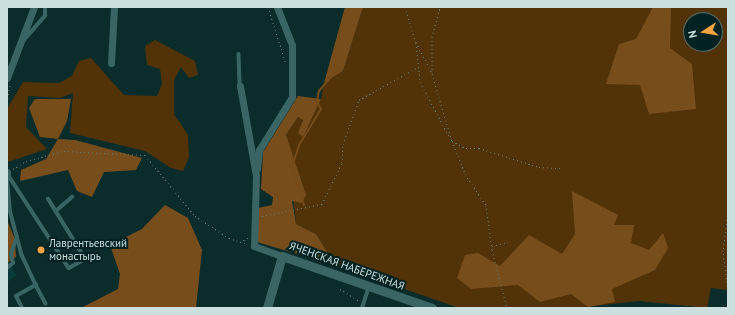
<!DOCTYPE html>
<meta charset="utf-8">
<style>
body{margin:0}
#map{position:relative;width:735px;height:315px;overflow:hidden;background:#0a2d2c;font-family:"PT Sans",sans-serif}
div>[style]{position:absolute}
.built>*{inset:0;background:#093a3a}
.green>*{inset:0;background:#523207}
.forest>*{inset:0;background:#774d1b}
.water>*{inset:0;background:#764c19}
.stream>*{height:2px;margin:-1px;padding:0 1px;transform-origin:1px;border-radius:1px;background:#764c19}
.path>*{height:1px;margin-top:-0.5px;transform-origin:0;background:repeating-linear-gradient(90deg,#627d7c 0 1px,transparent 0 4px)}
.service>*{height:3.5px;margin:-1.75px;padding:0 1.75px;transform-origin:1.75px;border-radius:1.75px;background:#3a6564}
.minor>*{height:7px;margin:-3.5px;padding:0 3.5px;transform-origin:3.5px;border-radius:3.5px;background:#3a6564}
.tertiary>*{height:9px;margin:-4.5px;padding:0 4.5px;transform-origin:4.5px;border-radius:4.5px;background:#3a6564}
.dots>*{width:11px;height:11px;translate:-50% -50%;box-sizing:border-box;border:2px solid #002322;border-radius:50%}
span{translate:-50% -50%;white-space:nowrap;text-align:center;line-height:1.15;-webkit-text-stroke:4px #002322;paint-order:stroke}
.poi-label{font-size:11px;color:#cddfde}
.left{translate:0 -50%;text-align:left}
.street-label{font-size:11px;color:#cddfde}
.frame{position:absolute;inset:0;border:8px solid #cddfde;pointer-events:none}
.north{position:absolute;left:683px;top:12px;width:40px;height:40px;box-sizing:border-box;background:#002322;border:1px solid #526e6d;border-radius:50%;rotate:258deg;font-size:11px;font-weight:700;line-height:16px;text-align:center;color:#cddfde}
.north::after{content:'';display:block;margin:auto;width:14px;height:18px;background:#f4a344;clip-path:polygon(50% 0,100% 100%,50% 72%,0 100%)}
</style>
<div id="map">
<div class="built">
<i style="clip-path:polygon(7px 255px,16px 276px,7px 282px)"></i>
</div>
<div class="green">
<i style="clip-path:polygon(evenodd,363px 7px,728px 7px,728px 290px,711px 288px,707px 308px,639px 301px,575px 308px,459px 308px,335px 265px,316px 234px,296px 224px,286px 135px,298px 117px,303px 119px,299px 133px,303px 136px,321px 99px,324px 83px,343px 71px,363px 7px,691px 20px,715px 20px,715px 44px,691px 44px,691px 20px)"></i>
<i style="clip-path:polygon(155px 40px,195px 61px,198px 75px,189px 78px,181px 67px,174px 80px,174px 114px,188px 135px,189px 157px,183px 171px,171px 168px,145px 151px,70px 133px,73px 93px,60px 98px,28px 96px,26px 127px,47px 149px,8px 162px,7px 109px,23px 82px,59px 83px,72px 76px,79px 61px,91px 58px,124px 95px,157px 96px,162px 84px,160px 69px,147px 65px,145px 46px)"></i>
</div>
<div class="forest">
<i style="clip-path:polygon(345px 7px,363px 7px,343px 71px,324px 83px)"></i>
<i style="clip-path:polygon(653px 7px,671px 7px,670px 48px,692px 64px,696px 109px,649px 114px,640px 85px,606px 84px,619px 44px,636px 39px)"></i>
<i style="clip-path:polygon(298px 96px,321px 99px,303px 137px,298px 133px,303px 120px,298px 117px,286px 135px,306px 195px,302px 203px,292px 201px,296px 224px,316px 234px,335px 265px,257px 242px,258px 208px,272px 205px,273px 197px,261px 189px,263px 152px)"></i>
<i style="clip-path:polygon(58px 139px,75px 140px,142px 158px,136px 170px,104px 172px,92px 197px,77px 191px,68px 170px,20px 181px,21px 170px,46px 159px)"></i>
<i style="clip-path:polygon(572px 191px,618px 215px,614px 225px,634px 225px,631px 243px,649px 250px,663px 233px,668px 248px,655px 270px,612px 289px,615px 302px,588px 307px,571px 294px,540px 302px,518px 285px,471px 289px,457px 278px,465px 255px,478px 253px,500px 266px,529px 235px,562px 254px,575px 234px)"></i>
<i style="clip-path:polygon(165px 205px,188px 218px,202px 250px,196px 308px,81px 308px,118px 289px,120px 274px,110px 245px,142px 229px)"></i>
<i style="clip-path:polygon(7px 220px,15px 239px,16px 257px,7px 263px)"></i>
</div>
<div class="water">
<i style="clip-path:polygon(35px 99px,71px 99px,67px 121px,58px 139px,40px 137px,29px 108px)"></i>
</div>
<div class="stream">
<i style="left:304px;top:205px;width:40px;rotate:-108deg"></i>
<i style="left:292px;top:167px;width:23px;rotate:-72deg"></i>
<i style="left:299px;top:145px;width:42px;rotate:-58.6deg"></i>
<i style="left:321px;top:109px;width:9px;rotate:-117deg"></i>
<i style="left:317px;top:101px;width:10px;rotate:-79deg"></i>
<i style="left:319px;top:91px;width:28px;rotate:-49deg"></i>
<i style="left:337px;top:70px;width:13px;rotate:-103deg"></i>
<i style="left:334px;top:57px;width:52px;rotate:-75.4deg"></i>
</div>
<div class="path">
<i style="left:268px;top:7px;width:57px;rotate:72.5deg"></i>
<i style="left:405px;top:7px;width:37px;rotate:73deg"></i>
<i style="left:416px;top:42px;width:36px;rotate:63deg"></i>
<i style="left:432px;top:74px;width:70px;rotate:73.4deg"></i>
<i style="left:452px;top:141px;width:35px;rotate:68deg"></i>
<i style="left:465px;top:174px;width:37px;rotate:56deg"></i>
<i style="left:486px;top:205px;width:45px;rotate:82.4deg"></i>
<i style="left:492px;top:250px;width:60px;rotate:75.5deg"></i>
<i style="left:416px;top:43px;width:39px;rotate:84deg"></i>
<i style="left:420px;top:82px;width:64px;rotate:61.8deg"></i>
<i style="left:432px;top:73px;width:36px;rotate:-90deg"></i>
<i style="left:432px;top:37px;width:31px;rotate:-75deg"></i>
<i style="left:7px;top:102px;width:17px;rotate:-80deg"></i>
<i style="left:452px;top:141px;width:16px;rotate:27deg"></i>
<i style="left:466px;top:148px;width:13px"></i>
<i style="left:479px;top:148px;width:63px;rotate:17.6deg"></i>
<i style="left:539px;top:167px;width:22px;rotate:3deg"></i>
<i style="left:13px;top:169px;width:15px;rotate:-32deg"></i>
<i style="left:26px;top:161px;width:39px;rotate:-15deg"></i>
<i style="left:64px;top:151px;width:81px;rotate:2.8deg"></i>
<i style="left:145px;top:155px;width:79px;rotate:50.7deg"></i>
<i style="left:195px;top:216px;width:40px;rotate:32.9deg"></i>
<i style="left:229px;top:238px;width:19px;rotate:18deg"></i>
<i style="left:728px;top:212px;width:38px;rotate:97deg"></i>
<i style="left:723px;top:250px;width:41px;rotate:83deg"></i>
<i style="left:262px;top:216px;width:61px;rotate:-11.3deg"></i>
<i style="left:322px;top:204px;width:46px;rotate:-64deg"></i>
<i style="left:342px;top:163px;width:19px;rotate:-87deg"></i>
<i style="left:343px;top:144px;width:47px;rotate:-70deg"></i>
<i style="left:359px;top:100px;width:68px;rotate:-29.2deg"></i>
<i style="left:240px;top:242px;width:9px;rotate:-27deg"></i>
<i style="left:492px;top:246px;width:16px;rotate:-14deg"></i>
<i style="left:340px;top:289px;width:22px;rotate:32deg"></i>
</div>
<div class="service">
<i style="left:24px;top:40px;width:32px;rotate:-49deg"></i>
<i style="left:45px;top:16px;width:9px;rotate:-90deg"></i>
<i style="left:239px;top:54px;width:32px;rotate:88deg"></i>
<i style="left:7px;top:173px;width:113px;rotate:56.9deg"></i>
<i style="left:69px;top:268px;width:18px;rotate:-29deg"></i>
<i style="left:85px;top:259px;width:70px;rotate:-121.7deg"></i>
<i style="left:7px;top:173px;width:37px;rotate:85deg"></i>
<i style="left:10px;top:210px;width:47px;rotate:75.1deg"></i>
<i style="left:22px;top:255px;width:33px;rotate:65deg"></i>
<i style="left:57px;top:210px;width:20px;rotate:-41deg"></i>
<i style="left:7px;top:268px;width:8px;rotate:-40deg"></i>
<i style="left:13px;top:263px;width:9px;rotate:-103deg"></i>
<i style="left:11px;top:254px;width:18px;rotate:-71deg"></i>
<i style="left:22px;top:308px;width:13px;rotate:-117deg"></i>
<i style="left:16px;top:296px;width:23px;rotate:-29deg"></i>
<i style="left:36px;top:285px;width:21px;rotate:62deg"></i>
<i style="left:362px;top:308px;width:22px;rotate:-72deg"></i>
</div>
<div class="minor">
<i style="left:111px;top:63px;width:56px;rotate:-86.9deg"></i>
<i style="left:7px;top:78px;width:76px;rotate:-69.2deg"></i>
<i style="left:240px;top:86px;width:91px;rotate:79.9deg"></i>
<i style="left:256px;top:176px;width:70px;rotate:91.6deg"></i>
<i style="left:254px;top:246px;width:30px;rotate:20deg"></i>
<i style="left:257px;top:169px;width:19px;rotate:-84deg"></i>
<i style="left:259px;top:150px;width:62px;rotate:-58.1deg"></i>
<i style="left:292px;top:97px;width:52px;rotate:-90deg"></i>
<i style="left:292px;top:45px;width:41px;rotate:-111.5deg"></i>
<i style="left:7px;top:172px;width:1px;rotate:90deg"></i>
</div>
<div class="tertiary">
<i style="left:267px;top:308px;width:54px;rotate:-73.9deg"></i>
<i style="left:282px;top:256px;width:159px;rotate:19.1deg"></i>
</div>
<div class="dots">
<i style="left:41px;top:250px;background:#f4a344"></i>
</div>
<div class="poi-label">
<span class="left" style="left:49px;top:250px">Лаврентьевский<br>монастырь</span>
</div>
<div class="street-label">
<span style="left:347px;top:266px;rotate:20deg">ЯЧЕНСКАЯ НАБЕРЕЖНАЯ</span>
</div>
<div class="frame"></div>
<div class="north">N</div>
</div>
